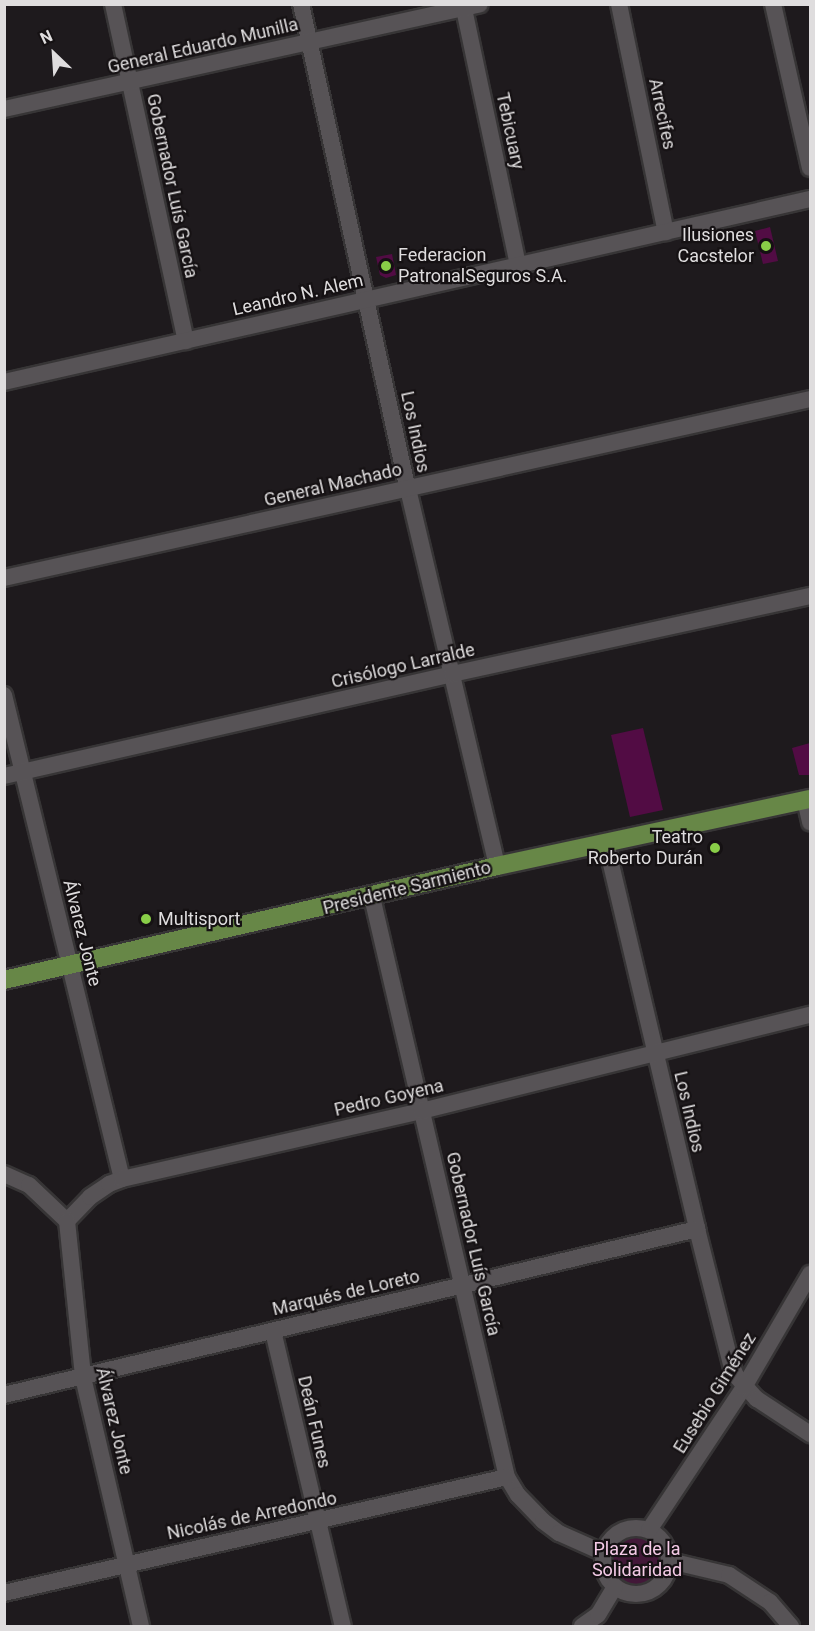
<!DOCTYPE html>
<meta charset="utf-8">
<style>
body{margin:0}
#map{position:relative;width:815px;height:1631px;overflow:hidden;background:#1e1a1d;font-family:Roboto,sans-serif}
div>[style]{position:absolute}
.green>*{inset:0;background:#421838}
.round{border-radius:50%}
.building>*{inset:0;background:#520c44}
.roads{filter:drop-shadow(2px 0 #373536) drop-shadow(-2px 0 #373536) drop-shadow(0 2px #373536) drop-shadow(0 -2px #373536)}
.minor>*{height:16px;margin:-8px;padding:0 8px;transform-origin:8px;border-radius:8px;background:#575356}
.minor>.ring{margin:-8px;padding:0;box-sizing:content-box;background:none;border:16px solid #575356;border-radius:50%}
.major>*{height:18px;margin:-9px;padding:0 9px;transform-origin:9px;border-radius:9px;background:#678747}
.dots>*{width:16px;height:16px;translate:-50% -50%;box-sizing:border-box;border:3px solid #151113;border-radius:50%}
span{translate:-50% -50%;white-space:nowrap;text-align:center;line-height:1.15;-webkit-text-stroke:4.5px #151113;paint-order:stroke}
.street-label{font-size:18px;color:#dfddde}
.poi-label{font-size:18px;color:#dfddde}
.right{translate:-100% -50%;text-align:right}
.left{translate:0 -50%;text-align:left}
.park-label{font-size:18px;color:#f5cbe7}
.frame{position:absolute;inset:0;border:6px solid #dfddde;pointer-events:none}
.north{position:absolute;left:24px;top:24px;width:60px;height:60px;-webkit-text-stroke:4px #151113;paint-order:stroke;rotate:335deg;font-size:16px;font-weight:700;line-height:24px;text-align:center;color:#dfddde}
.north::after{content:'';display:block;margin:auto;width:21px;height:27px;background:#dfddde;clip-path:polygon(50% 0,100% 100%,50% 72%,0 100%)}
</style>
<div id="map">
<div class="green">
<i class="round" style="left:607px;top:1530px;width:60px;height:60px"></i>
</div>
<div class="building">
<i style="clip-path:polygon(770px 227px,778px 261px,763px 264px,755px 231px)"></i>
<i style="clip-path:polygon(392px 254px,396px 275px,386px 278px,380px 275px,376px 257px)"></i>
<i style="clip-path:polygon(643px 728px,663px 810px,630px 817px,611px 735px)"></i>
<i style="clip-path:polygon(810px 743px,810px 775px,799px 775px,792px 748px)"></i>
</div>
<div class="roads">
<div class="minor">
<i style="left:113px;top:4px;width:345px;rotate:77.8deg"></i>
<i style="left:301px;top:4px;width:497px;rotate:77.6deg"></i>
<i style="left:408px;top:489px;width:387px;rotate:76.7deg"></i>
<i style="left:463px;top:4px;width:267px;rotate:78.1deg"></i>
<i style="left:619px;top:4px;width:233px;rotate:78.4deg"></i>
<i style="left:773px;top:4px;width:168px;rotate:77.3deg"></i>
<i style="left:4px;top:109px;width:487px;rotate:-12.4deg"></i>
<i style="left:4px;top:382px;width:827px;rotate:-12.79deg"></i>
<i style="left:4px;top:578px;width:826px;rotate:-12.52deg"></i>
<i style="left:4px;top:695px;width:498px;rotate:76.3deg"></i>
<i style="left:4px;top:776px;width:459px;rotate:-12.8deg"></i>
<i style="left:452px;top:674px;width:366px;rotate:-12.3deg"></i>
<i style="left:805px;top:800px;width:23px;rotate:77deg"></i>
<i style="left:606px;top:843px;width:397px;rotate:76.7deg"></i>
<i style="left:697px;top:1229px;width:139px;rotate:75.9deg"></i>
<i style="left:731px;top:1364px;width:13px;rotate:67deg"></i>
<i style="left:736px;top:1376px;width:31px;rotate:48deg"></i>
<i style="left:757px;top:1399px;width:64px;rotate:33.4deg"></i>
<i style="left:372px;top:897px;width:596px;rotate:76.9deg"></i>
<i style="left:507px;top:1477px;width:21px;rotate:59deg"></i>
<i style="left:518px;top:1495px;width:36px;rotate:46deg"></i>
<i style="left:543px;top:1521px;width:20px;rotate:37deg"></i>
<i style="left:559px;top:1533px;width:49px;rotate:24deg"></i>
<i style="left:4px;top:1174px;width:27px;rotate:24deg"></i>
<i style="left:29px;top:1185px;width:52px;rotate:43.5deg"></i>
<i style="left:67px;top:1221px;width:33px;rotate:-46deg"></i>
<i style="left:90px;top:1197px;width:23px;rotate:-34deg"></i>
<i style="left:109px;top:1184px;width:14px;rotate:-21deg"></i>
<i style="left:122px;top:1179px;width:307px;rotate:-12.8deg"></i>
<i style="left:421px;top:1111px;width:401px;rotate:-13.9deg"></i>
<i style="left:67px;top:1221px;width:157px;rotate:84.1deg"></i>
<i style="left:83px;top:1377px;width:256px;rotate:76.9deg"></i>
<i style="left:273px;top:1331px;width:303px;rotate:76.7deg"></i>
<i style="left:4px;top:1395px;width:713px;rotate:-13.47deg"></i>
<i class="ring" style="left:603px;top:1528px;width:50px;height:50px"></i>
<i style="left:649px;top:1530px;width:172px;rotate:-56.4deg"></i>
<i style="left:744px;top:1387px;width:131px;rotate:-59.7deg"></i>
<i style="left:670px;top:1561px;width:61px;rotate:13.3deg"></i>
<i style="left:729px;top:1575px;width:49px;rotate:33.4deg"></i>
<i style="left:770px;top:1602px;width:32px;rotate:49deg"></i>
<i style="left:4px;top:1593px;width:516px;rotate:-12.99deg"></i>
<i style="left:582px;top:1626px;width:19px;rotate:-35deg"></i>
<i style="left:598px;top:1615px;width:33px;rotate:-59deg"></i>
</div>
<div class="major">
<i style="left:4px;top:980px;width:506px;rotate:-13.02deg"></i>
<i style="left:497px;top:866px;width:320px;rotate:-12.1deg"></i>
</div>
</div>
<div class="dots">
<i style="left:766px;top:246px;background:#89ce48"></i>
<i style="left:386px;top:266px;background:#89ce48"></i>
<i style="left:715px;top:848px;background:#89ce48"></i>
<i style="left:146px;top:919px;background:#89ce48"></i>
</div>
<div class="street-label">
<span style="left:203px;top:46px;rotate:-13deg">General Eduardo Munilla</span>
<span style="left:662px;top:114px;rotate:78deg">Arrecifes</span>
<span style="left:510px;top:131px;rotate:78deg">Tebicuary</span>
<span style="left:172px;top:186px;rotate:78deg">Gobernador Luís García</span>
<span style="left:298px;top:295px;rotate:-13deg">Leandro N. Alem</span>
<span style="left:415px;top:432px;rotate:78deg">Los Indios</span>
<span style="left:333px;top:485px;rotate:-13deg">General Machado</span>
<span style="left:403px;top:666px;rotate:-13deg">Crisólogo Larralde</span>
<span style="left:407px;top:888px;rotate:-14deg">Presidente Sarmiento</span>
<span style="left:82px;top:933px;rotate:76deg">Álvarez Jonte</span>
<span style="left:389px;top:1098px;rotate:-13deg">Pedro Goyena</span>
<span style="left:689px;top:1112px;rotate:77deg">Los Indios</span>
<span style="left:473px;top:1244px;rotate:77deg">Gobernador Luís García</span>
<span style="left:346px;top:1293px;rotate:-13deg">Marqués de Loreto</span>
<span style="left:715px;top:1393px;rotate:-58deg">Eusebio Giménez</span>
<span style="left:114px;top:1421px;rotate:77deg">Álvarez Jonte</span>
<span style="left:314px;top:1422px;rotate:77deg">Deán Funes</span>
<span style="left:252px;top:1516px;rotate:-12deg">Nicolás de Arredondo</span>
</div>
<div class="poi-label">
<span class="right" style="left:754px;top:246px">Ilusiones<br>Cacstelor</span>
<span class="left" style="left:398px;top:266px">Federacion<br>PatronalSeguros S.A.</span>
<span class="right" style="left:703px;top:848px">Teatro<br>Roberto Durán</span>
<span class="left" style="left:158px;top:919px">Multisport</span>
</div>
<div class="park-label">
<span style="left:637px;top:1560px">Plaza de la<br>Solidaridad</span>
</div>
<div class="frame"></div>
<div class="north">N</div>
</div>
